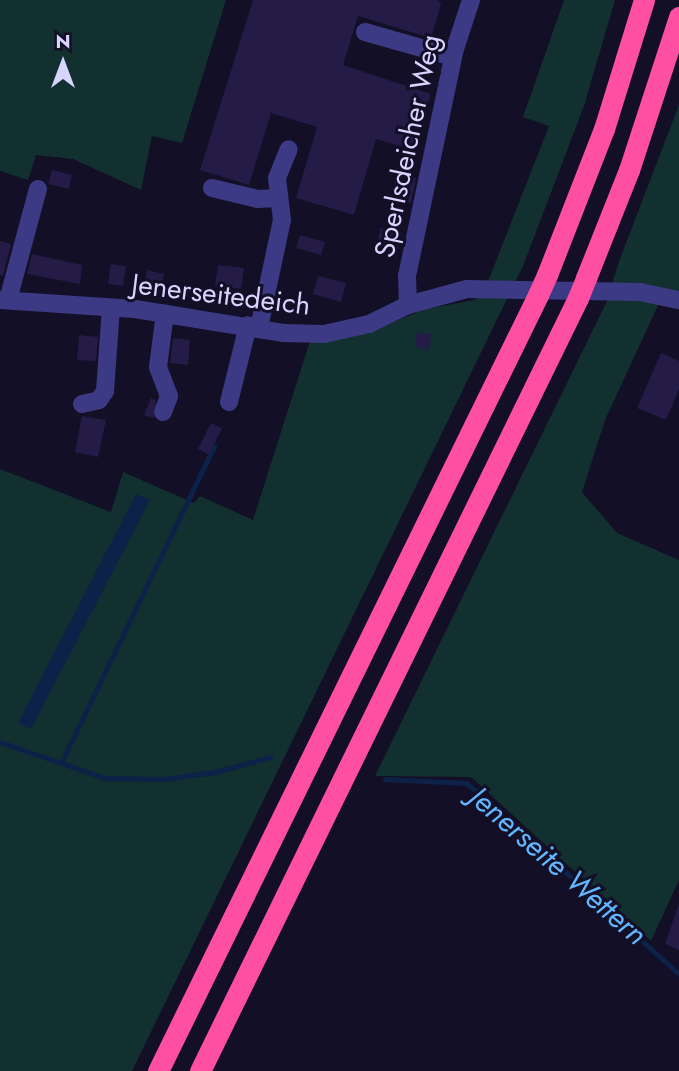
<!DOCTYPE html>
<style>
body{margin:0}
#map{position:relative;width:679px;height:1071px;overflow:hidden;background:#130f26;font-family:Jost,sans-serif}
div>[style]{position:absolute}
.green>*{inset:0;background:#12302f}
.water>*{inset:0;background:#0c2248}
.stream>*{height:4.5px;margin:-2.25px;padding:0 2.25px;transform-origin:2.25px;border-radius:2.25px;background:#0c2248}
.building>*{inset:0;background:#241b47}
.minor>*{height:18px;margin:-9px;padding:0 9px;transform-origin:9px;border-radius:9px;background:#3d3a85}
.highway>*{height:21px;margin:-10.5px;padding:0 10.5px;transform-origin:10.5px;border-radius:10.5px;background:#ff4fa3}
.highway-bridge>*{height:21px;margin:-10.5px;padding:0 10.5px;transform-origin:10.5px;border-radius:10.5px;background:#ff4fa3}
span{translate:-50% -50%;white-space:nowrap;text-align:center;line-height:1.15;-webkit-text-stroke:6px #130f26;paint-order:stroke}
.street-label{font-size:28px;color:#d9d4ff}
.water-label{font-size:30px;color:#62b6ff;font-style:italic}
.north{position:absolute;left:28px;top:28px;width:70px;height:70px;-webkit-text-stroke:5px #130f26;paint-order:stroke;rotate:0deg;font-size:19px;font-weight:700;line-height:28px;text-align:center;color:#d9d4ff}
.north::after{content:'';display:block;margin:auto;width:24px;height:32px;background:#d9d4ff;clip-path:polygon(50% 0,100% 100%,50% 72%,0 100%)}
</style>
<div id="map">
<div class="green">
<i style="clip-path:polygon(0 0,226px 0,182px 143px,152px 136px,141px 190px,73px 159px,36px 155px,28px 180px,0 171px)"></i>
<i style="clip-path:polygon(564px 0,615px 0,584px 106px,523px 266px,132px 1071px,0 1071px,0 469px,111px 512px,123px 472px,194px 503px,200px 496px,253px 520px,310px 341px,367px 333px,425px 309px,475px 300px,487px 284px,549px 126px,523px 117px)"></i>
<i style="clip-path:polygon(679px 105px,679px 291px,612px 283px,621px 256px)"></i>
<i style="clip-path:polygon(608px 299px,660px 301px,605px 420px,582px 492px,617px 533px,679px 560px,679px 880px,651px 941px,471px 777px,375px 776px)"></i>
</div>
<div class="water">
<i style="clip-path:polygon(136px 494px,150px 500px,31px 729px,18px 723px)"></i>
</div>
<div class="stream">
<i style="left:0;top:742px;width:111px;rotate:18.9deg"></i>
<i style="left:105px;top:778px;width:60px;rotate:1deg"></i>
<i style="left:165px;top:779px;width:50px;rotate:-8deg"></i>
<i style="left:215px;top:772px;width:57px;rotate:-15.3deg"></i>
<i style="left:62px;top:761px;width:349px;rotate:-64.2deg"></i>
<i style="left:385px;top:779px;width:82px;rotate:2.8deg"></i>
<i style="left:467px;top:783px;width:285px;rotate:42deg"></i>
</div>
<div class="building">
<i style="clip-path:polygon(253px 0,438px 0,441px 4px,431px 38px,358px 16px,343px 65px,431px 94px,414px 150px,376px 139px,354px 215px,296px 198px,317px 127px,271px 113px,249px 185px,200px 170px)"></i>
<i style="clip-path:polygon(52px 170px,72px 175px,69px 189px,48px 184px)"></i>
<i style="clip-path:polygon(412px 177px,416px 178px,411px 203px,405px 202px)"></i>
<i style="clip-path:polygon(381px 228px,402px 233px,396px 258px,375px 252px)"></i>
<i style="clip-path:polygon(300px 235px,325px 242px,321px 255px,296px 248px)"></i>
<i style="clip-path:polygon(0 241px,11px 244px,3px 276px,0 275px)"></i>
<i style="clip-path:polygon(32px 254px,82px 265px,80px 284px,27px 274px)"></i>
<i style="clip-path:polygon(111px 264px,126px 266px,123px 286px,108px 284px)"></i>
<i style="clip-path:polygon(218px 265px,244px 268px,241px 289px,215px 286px)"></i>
<i style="clip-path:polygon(147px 270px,164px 274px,161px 290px,144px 286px)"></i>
<i style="clip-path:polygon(318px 276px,346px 283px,341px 302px,313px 294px)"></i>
<i style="clip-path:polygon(416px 333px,431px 334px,429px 349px,415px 347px)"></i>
<i style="clip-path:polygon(79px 335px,98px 337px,96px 361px,77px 360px)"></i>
<i style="clip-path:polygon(173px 338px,190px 340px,188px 365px,170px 363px)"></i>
<i style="clip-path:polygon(661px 353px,679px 361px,679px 389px,666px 420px,637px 408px)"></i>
<i style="clip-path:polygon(151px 398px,156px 400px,154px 418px,144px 415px)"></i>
<i style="clip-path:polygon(82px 416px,106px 420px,98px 457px,75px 452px)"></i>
<i style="clip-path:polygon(211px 423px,222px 428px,209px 455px,198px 449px)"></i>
<i style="clip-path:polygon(679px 904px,679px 950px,665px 944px)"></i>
</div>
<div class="minor">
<i style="left:365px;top:32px;width:91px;rotate:15.9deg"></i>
<i style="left:212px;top:188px;width:47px;rotate:13.4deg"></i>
<i style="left:258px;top:199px;width:20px;rotate:-3deg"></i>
<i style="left:0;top:300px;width:135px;rotate:3.8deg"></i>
<i style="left:135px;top:309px;width:150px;rotate:9.2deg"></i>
<i style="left:283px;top:333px;width:41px;rotate:1.4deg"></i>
<i style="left:324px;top:334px;width:46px;rotate:-12.5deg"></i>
<i style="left:369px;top:324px;width:43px;rotate:-26deg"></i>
<i style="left:408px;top:305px;width:61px;rotate:-15.2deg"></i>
<i style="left:467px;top:289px;width:173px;rotate:1deg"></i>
<i style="left:640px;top:292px;width:40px;rotate:12deg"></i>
<i style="left:8px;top:300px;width:115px;rotate:-74.9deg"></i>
<i style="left:408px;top:305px;width:29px;rotate:-92deg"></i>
<i style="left:407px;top:276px;width:232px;rotate:-78.1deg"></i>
<i style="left:455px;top:49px;width:52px;rotate:-71.9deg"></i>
<i style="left:259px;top:328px;width:110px;rotate:-78deg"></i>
<i style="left:282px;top:220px;width:42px;rotate:-96.8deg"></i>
<i style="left:277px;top:178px;width:31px;rotate:-68deg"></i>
<i style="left:229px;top:402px;width:79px;rotate:-76.1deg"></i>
<i style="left:82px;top:404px;width:17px;rotate:-13deg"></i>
<i style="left:99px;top:400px;width:11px;rotate:-56deg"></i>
<i style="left:105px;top:391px;width:83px;rotate:-85.9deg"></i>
<i style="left:163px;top:412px;width:17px;rotate:-69deg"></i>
<i style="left:169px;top:396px;width:31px;rotate:-111deg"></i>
<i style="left:158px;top:367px;width:54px;rotate:-82.6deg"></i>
</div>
<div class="highway">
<i style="left:547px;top:275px;width:157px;rotate:-68.7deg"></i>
<i style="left:604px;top:129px;width:135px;rotate:-72.8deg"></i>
<i style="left:586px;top:278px;width:116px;rotate:-68.3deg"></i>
<i style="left:629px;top:170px;width:161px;rotate:-71.9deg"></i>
<i style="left:158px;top:1071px;width:864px;rotate:-63.91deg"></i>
<i style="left:200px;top:1071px;width:860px;rotate:-63.94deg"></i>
</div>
<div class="highway-bridge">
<i style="left:538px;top:295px;width:22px;rotate:-66deg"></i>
<i style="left:578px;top:298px;width:22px;rotate:-68deg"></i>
</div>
<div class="street-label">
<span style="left:408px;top:146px;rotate:-78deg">Sperlsdeicher Weg</span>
<span style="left:221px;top:295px;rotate:7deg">Jenerseitedeich</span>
</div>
<div class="water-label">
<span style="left:558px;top:866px;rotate:41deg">Jenerseite Wettern</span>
</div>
<div class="north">N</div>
</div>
